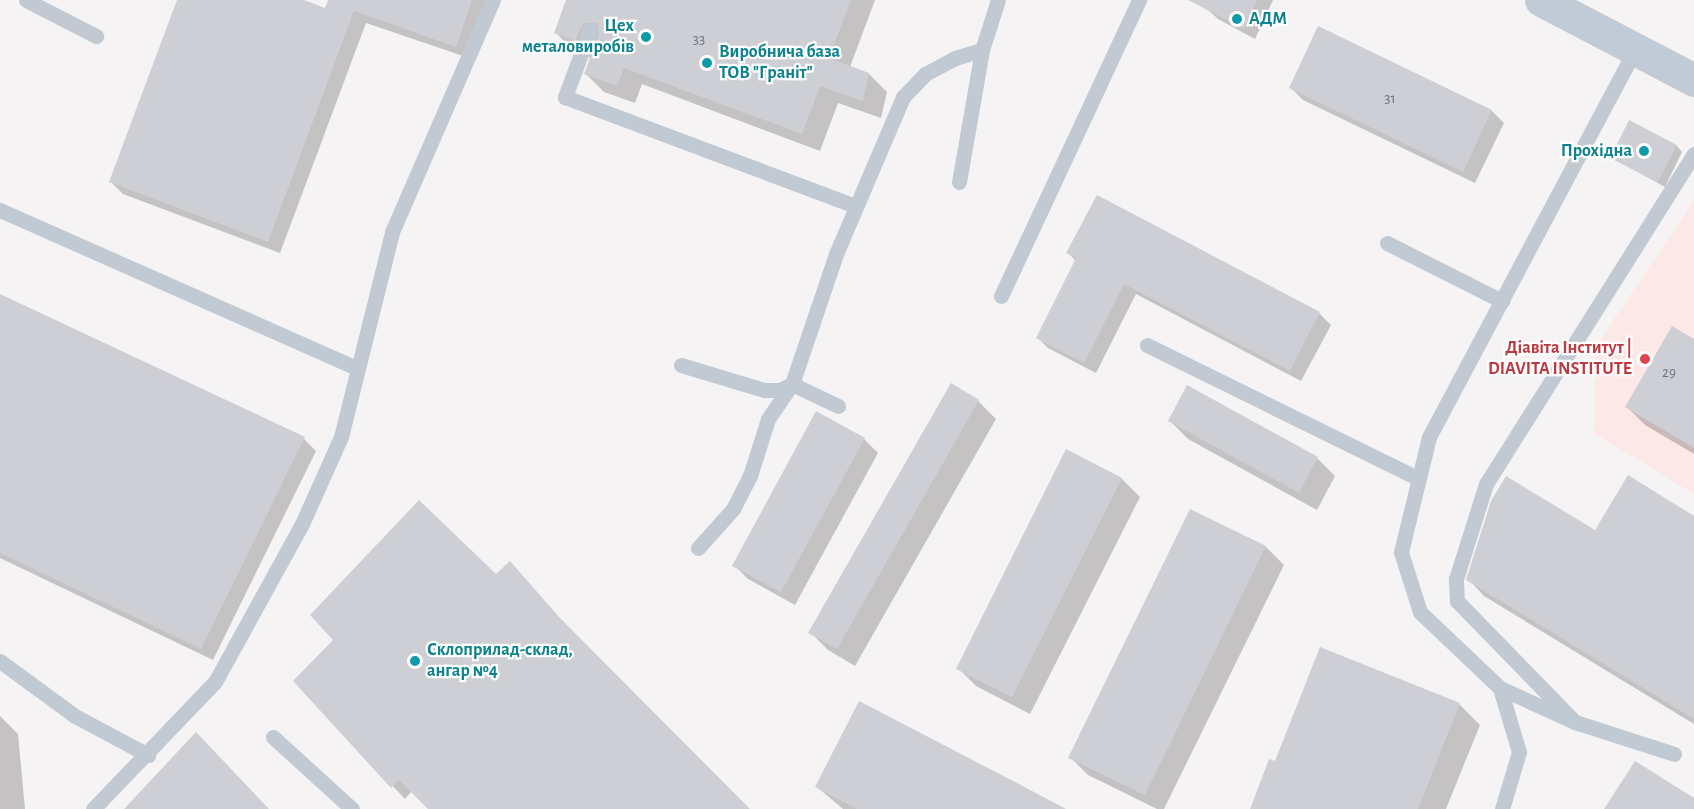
<!DOCTYPE html>
<meta charset="utf-8">
<style>
body{margin:0}
#map{position:relative;width:1694px;height:809px;overflow:hidden;background:#f5f3f3;font-family:"Alegreya Sans",sans-serif}
div>[style]{position:absolute}
.medical>*{inset:0;background:#fce8e6}
.shadow>*{inset:0;background:#0003}
.building>*{inset:0;background:#cdcfd5}
.service>*{height:15px;margin:-7.5px;padding:0 7.5px;transform-origin:7.5px;border-radius:7.5px;background:#c1cad2}
.secondary>*{height:33px;margin:-16.5px;padding:0 16.5px;transform-origin:16.5px;border-radius:16.5px;background:#c1cbd6}
.dots>*{width:16px;height:16px;translate:-50% -50%;box-sizing:border-box;border:3px solid #fff;border-radius:50%}
span{translate:-50% -50%;white-space:nowrap;text-align:center;line-height:1.15;-webkit-text-stroke:4.5px #fff;paint-order:stroke}
.number-label{font-size:15px;color:#6b747e}
.number-label span{-webkit-text-stroke-width:0}
.culture-label{font-size:18px;color:#0d838f;font-weight:700}
.left{translate:0 -50%;text-align:left}
.right{translate:-100% -50%;text-align:right}
.health-label{font-size:18px;color:#be3a42;font-weight:700}
</style>
<div id="map">
<div class="medical">
<i style="clip-path:polygon(1694px 200px,1694px 494px,1594px 433px,1596px 346px)"></i>
</div>
<div class="shadow">
<i style="clip-path:polygon(178px 0,299px 0,326px 10px,329px 0,489px 0,469px 58px,366px 23px,280px 253px,123px 194px,111px 182px)"></i>
<i style="clip-path:polygon(567px 0,875px 0,850px 67px,869px 74px,887px 92px,881px 118px,838px 103px,820px 151px,642px 84px,635px 103px,604px 92px,586px 74px,592px 58px,574px 51px,556px 33px)"></i>
<i style="clip-path:polygon(1211px 0,1273px 0,1255px 39px,1218px 19px,1207px 9px)"></i>
<i style="clip-path:polygon(1290px 87px,1492px 111px,1504px 123px,1475px 183px,1303px 100px)"></i>
<i style="clip-path:polygon(1677px 146px,1682px 152px,1665px 187px,1612px 158px)"></i>
<i style="clip-path:polygon(1098px 197px,1320px 314px,1331px 325px,1301px 381px,1136px 294px,1096px 373px,1048px 348px,1037px 337px,1076px 261px,1068px 253px)"></i>
<i style="clip-path:polygon(0 296px,304px 439px,316px 451px,213px 660px,0 558px)"></i>
<i style="clip-path:polygon(1694px 341px,1694px 454px,1645px 425px,1627px 407px)"></i>
<i style="clip-path:polygon(952px 385px,978px 401px,996px 419px,855px 666px,828px 650px,810px 632px)"></i>
<i style="clip-path:polygon(1188px 388px,1317px 458px,1335px 476px,1317px 510px,1188px 439px,1170px 421px)"></i>
<i style="clip-path:polygon(864px 439px,878px 453px,795px 605px,748px 579px,734px 565px)"></i>
<i style="clip-path:polygon(1067px 451px,1122px 479px,1140px 497px,1030px 714px,976px 686px,958px 668px)"></i>
<i style="clip-path:polygon(1191px 511px,1266px 547px,1284px 565px,1164px 809px,1157px 809px,1088px 775px,1070px 757px)"></i>
<i style="clip-path:polygon(1694px 517px,1694px 724px,1484px 596px,1468px 579px,1595px 532px)"></i>
<i style="clip-path:polygon(496px 576px,572px 632px,748px 809px,430px 809px,412px 791px,405px 799px,295px 681px)"></i>
<i style="clip-path:polygon(1459px 704px,1480px 725px,1446px 809px,1252px 809px,1276px 763px)"></i>
<i style="clip-path:polygon(0 716px,18px 734px,25px 809px,0 809px)"></i>
<i style="clip-path:polygon(817px 787px,1063px 809px,843px 809px)"></i>
</div>
<div class="building">
<i style="clip-path:polygon(177px 0,304px 0,325px 8px,328px 0,472px 0,456px 47px,354px 11px,268px 242px,109px 182px)"></i>
<i style="clip-path:polygon(566px 0,851px 0,829px 58px,869px 73px,863px 101px,820px 86px,802px 134px,624px 68px,617px 86px,584px 74px,599px 33px,597px 23px,583px 23px,575px 41px,554px 33px)"></i>
<i style="clip-path:polygon(1188px 0,1257px 0,1244px 29px)"></i>
<i style="clip-path:polygon(1318px 26px,1492px 110px,1463px 172px,1289px 88px)"></i>
<i style="clip-path:polygon(1629px 120px,1677px 145px,1658px 182px,1610px 158px)"></i>
<i style="clip-path:polygon(1097px 195px,1320px 312px,1290px 371px,1124px 284px,1084px 363px,1036px 338px,1076px 258px,1066px 253px)"></i>
<i style="clip-path:polygon(0 294px,305px 437px,201px 649px,0 553px)"></i>
<i style="clip-path:polygon(1672px 326px,1694px 339px,1694px 448px,1625px 407px)"></i>
<i style="clip-path:polygon(951px 383px,979px 400px,837px 649px,808px 633px)"></i>
<i style="clip-path:polygon(1187px 385px,1318px 457px,1299px 493px,1168px 421px)"></i>
<i style="clip-path:polygon(816px 411px,865px 438px,781px 592px,732px 566px)"></i>
<i style="clip-path:polygon(1066px 449px,1122px 478px,1012px 697px,956px 669px)"></i>
<i style="clip-path:polygon(1628px 475px,1694px 516px,1694px 719px,1466px 580px,1491px 501px,1506px 476px,1595px 530px)"></i>
<i style="clip-path:polygon(419px 500px,496px 574px,510px 561px,560px 618px,750px 809px,428px 809px,399px 780px,391px 788px,293px 681px,333px 640px,310px 615px)"></i>
<i style="clip-path:polygon(1190px 509px,1266px 546px,1145px 795px,1068px 758px)"></i>
<i style="clip-path:polygon(1320px 647px,1460px 703px,1418px 809px,1250px 809px,1269px 759px,1275px 761px)"></i>
<i style="clip-path:polygon(859px 701px,1015px 782px,1066px 809px,857px 809px,815px 787px)"></i>
<i style="clip-path:polygon(196px 732px,269px 809px,124px 809px)"></i>
<i style="clip-path:polygon(1635px 761px,1694px 798px,1694px 809px,1604px 809px)"></i>
</div>
<div class="service">
<i style="left:26px;top:0;width:79px;rotate:27.2deg"></i>
<i style="left:590px;top:30px;width:72px;rotate:110.5deg"></i>
<i style="left:565px;top:97px;width:310px;rotate:20.6deg"></i>
<i style="left:959px;top:182px;width:134px;rotate:-80.1deg"></i>
<i style="left:982px;top:50px;width:52px;rotate:-72.3deg"></i>
<i style="left:0;top:210px;width:390px;rotate:23.9deg"></i>
<i style="left:1387px;top:243px;width:129px;rotate:26.8deg"></i>
<i style="left:1001px;top:296px;width:327px;rotate:-65deg"></i>
<i style="left:1147px;top:345px;width:303px;rotate:26.2deg"></i>
<i style="left:681px;top:365px;width:87px;rotate:16.8deg"></i>
<i style="left:764px;top:390px;width:16px"></i>
<i style="left:780px;top:390px;width:13px;rotate:-27deg"></i>
<i style="left:792px;top:384px;width:51px;rotate:25.6deg"></i>
<i style="left:698px;top:548px;width:52px;rotate:-48.1deg"></i>
<i style="left:733px;top:509px;width:37px;rotate:-63deg"></i>
<i style="left:750px;top:476px;width:60px;rotate:-72.5deg"></i>
<i style="left:768px;top:419px;width:42px;rotate:-55.6deg"></i>
<i style="left:792px;top:384px;width:137px;rotate:-71.3deg"></i>
<i style="left:836px;top:254px;width:171px;rotate:-66.9deg"></i>
<i style="left:903px;top:97px;width:32px;rotate:-46deg"></i>
<i style="left:925px;top:74px;width:34px;rotate:-28deg"></i>
<i style="left:955px;top:58px;width:28px;rotate:-17deg"></i>
<i style="left:0;top:661px;width:93px;rotate:36.3deg"></i>
<i style="left:75px;top:716px;width:83px;rotate:28.1deg"></i>
<i style="left:1500px;top:688px;width:82px;rotate:24.4deg"></i>
<i style="left:1575px;top:722px;width:104px;rotate:17.9deg"></i>
<i style="left:1575px;top:722px;width:169px;rotate:-134.3deg"></i>
<i style="left:1457px;top:601px;width:22px;rotate:-93deg"></i>
<i style="left:1456px;top:579px;width:100px;rotate:-72.5deg"></i>
<i style="left:1486px;top:484px;width:390px;rotate:-57.8deg"></i>
<i style="left:273px;top:737px;width:107px;rotate:42.3deg"></i>
<i style="left:93px;top:809px;width:176px;rotate:-46.2deg"></i>
<i style="left:215px;top:682px;width:180px;rotate:-61.2deg"></i>
<i style="left:302px;top:524px;width:95px;rotate:-65.9deg"></i>
<i style="left:341px;top:437px;width:211px;rotate:-76deg"></i>
<i style="left:392px;top:232px;width:253px;rotate:-66.5deg"></i>
<i style="left:1502px;top:809px;width:59px;rotate:-73.4deg"></i>
<i style="left:1519px;top:752px;width:67px;rotate:-106.5deg"></i>
<i style="left:1500px;top:688px;width:110px;rotate:-136.5deg"></i>
<i style="left:1420px;top:612px;width:63px;rotate:-107.6deg"></i>
<i style="left:1401px;top:552px;width:118px;rotate:-76.3deg"></i>
<i style="left:1429px;top:437px;width:442px;rotate:-62deg"></i>
</div>
<div class="secondary">
<i style="left:1541px;top:0;width:173px;rotate:27.6deg"></i>
</div>
<div class="dots">
<i style="left:1237px;top:19px;background:#0f9aa8"></i>
<i style="left:646px;top:37px;background:#0f9aa8"></i>
<i style="left:707px;top:63px;background:#0f9aa8"></i>
<i style="left:1644px;top:151px;background:#0f9aa8"></i>
<i style="left:1645px;top:359px;background:#e0444e"></i>
<i style="left:415px;top:661px;background:#0f9aa8"></i>
</div>
<div class="number-label">
<span style="left:699px;top:40px">33</span>
<span style="left:1390px;top:99px">31</span>
<span style="left:1669px;top:373px">29</span>
</div>
<div class="culture-label">
<span class="left" style="left:1249px;top:19px">АДМ</span>
<span class="right" style="left:634px;top:37px">Цех<br>металовиробів</span>
<span class="left" style="left:719px;top:63px">Виробнича база<br>ТОВ "Граніт"</span>
<span class="right" style="left:1632px;top:151px">Прохідна</span>
<span class="left" style="left:427px;top:661px">Склоприлад-склад,<br>ангар №4</span>
</div>
<div class="health-label">
<span class="right" style="left:1632px;top:359px">Діавіта Інститут |<br>DIAVITA INSTITUTE</span>
</div>
</div>
